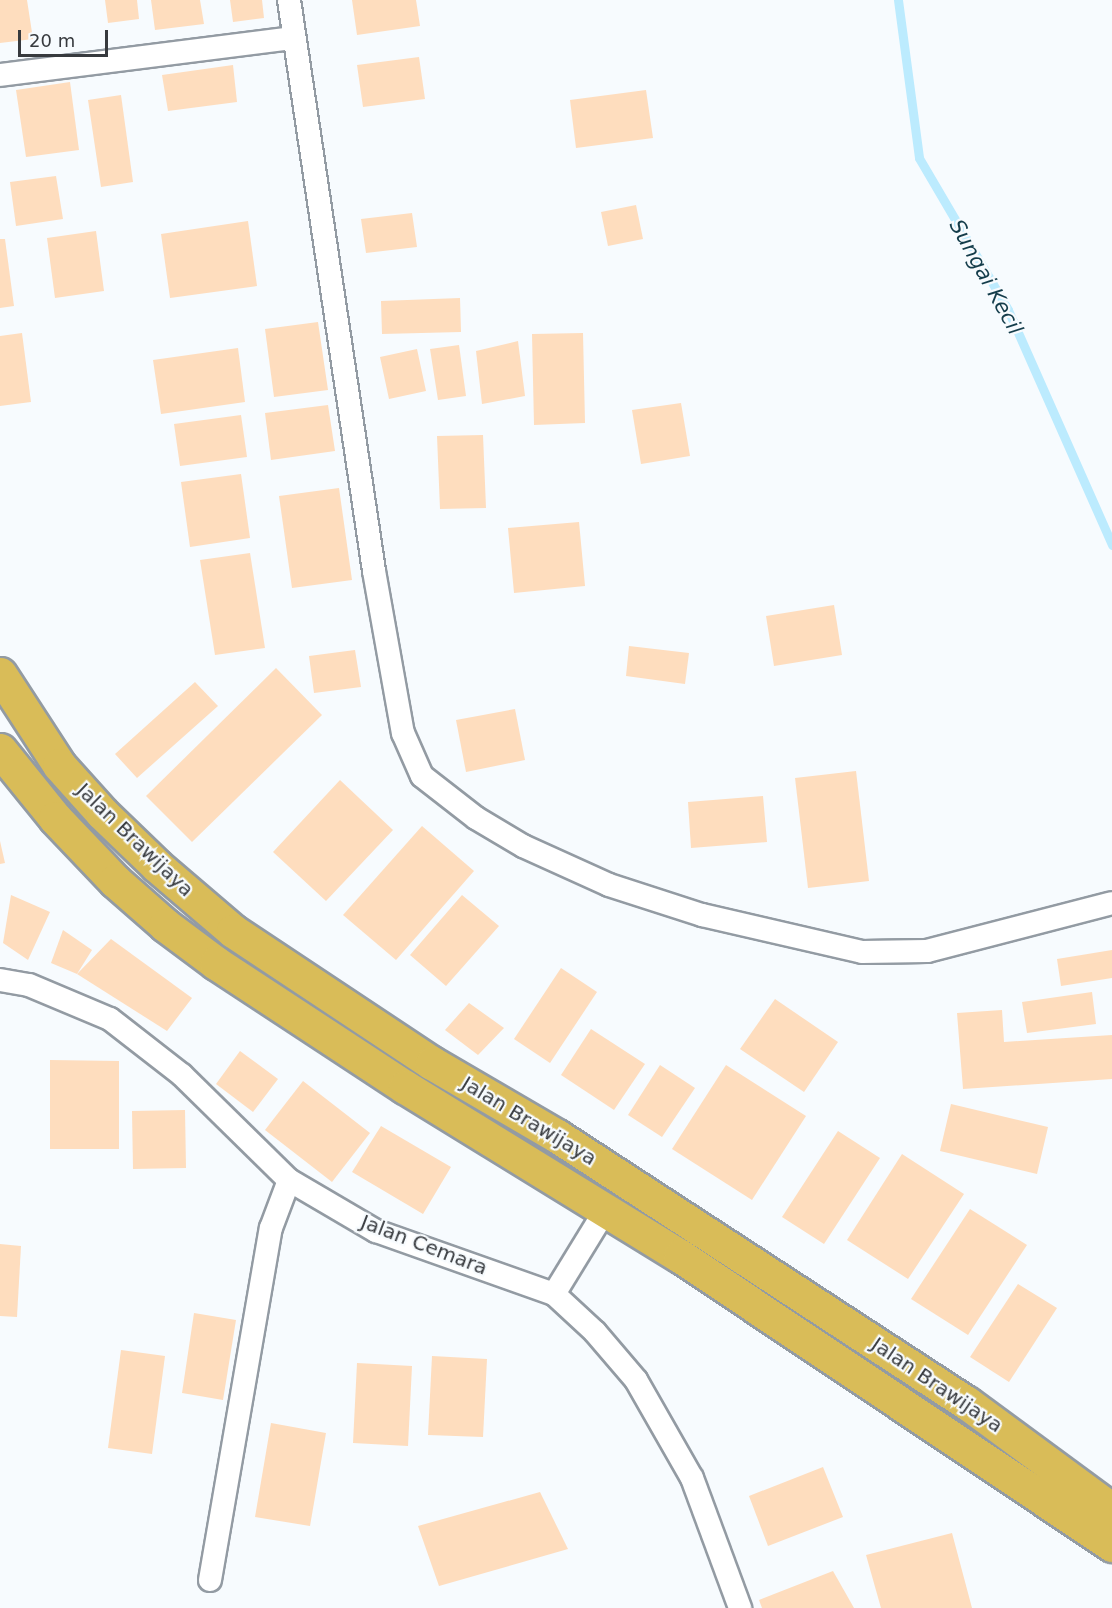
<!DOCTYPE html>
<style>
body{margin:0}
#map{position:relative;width:1112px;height:1608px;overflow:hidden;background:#f7fbfe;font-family:"DejaVu Sans",sans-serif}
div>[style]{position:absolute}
.stream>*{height:9px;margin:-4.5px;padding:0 4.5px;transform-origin:4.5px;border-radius:4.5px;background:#bcebfe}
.building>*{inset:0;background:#feddbe}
.roads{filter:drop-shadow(2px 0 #939ba3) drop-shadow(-2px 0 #939ba3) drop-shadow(0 2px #939ba3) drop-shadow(0 -2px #939ba3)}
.street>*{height:22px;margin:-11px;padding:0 11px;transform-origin:11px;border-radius:11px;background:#fff}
.highway>*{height:33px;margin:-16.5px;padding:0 16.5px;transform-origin:16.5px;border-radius:16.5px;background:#d9bc58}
span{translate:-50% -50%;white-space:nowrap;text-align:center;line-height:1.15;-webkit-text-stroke:4.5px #f7fbfe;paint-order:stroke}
.street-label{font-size:20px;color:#373a3e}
.water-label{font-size:21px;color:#143d4b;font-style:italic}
.scale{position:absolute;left:18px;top:30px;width:90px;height:27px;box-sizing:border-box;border:3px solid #373a3e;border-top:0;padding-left:8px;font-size:18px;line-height:21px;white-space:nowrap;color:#373a3e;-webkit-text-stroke:4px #f7fbfe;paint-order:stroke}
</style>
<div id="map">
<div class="stream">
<i style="left:898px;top:0;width:159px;rotate:82.4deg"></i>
<i style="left:919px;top:158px;width:176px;rotate:59.6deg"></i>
<i style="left:1008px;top:310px;width:257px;rotate:66.1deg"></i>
</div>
<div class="building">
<i style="clip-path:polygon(0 0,27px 0,33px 39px,0 43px)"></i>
<i style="clip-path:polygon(105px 0,137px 0,139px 19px,108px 23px)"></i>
<i style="clip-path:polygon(151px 0,200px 0,204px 24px,155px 30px)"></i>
<i style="clip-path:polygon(230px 0,262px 0,264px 18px,233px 22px)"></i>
<i style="clip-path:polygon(352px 0,416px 0,420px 26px,357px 35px)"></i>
<i style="clip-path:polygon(419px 57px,425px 99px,363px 107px,357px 65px)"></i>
<i style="clip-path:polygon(233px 65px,237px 102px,168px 111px,162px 75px)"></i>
<i style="clip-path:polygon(70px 82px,79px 150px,26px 157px,16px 90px)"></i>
<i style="clip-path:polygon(646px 90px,653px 138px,576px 148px,570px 100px)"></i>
<i style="clip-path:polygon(121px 95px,133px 182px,101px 187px,88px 100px)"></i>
<i style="clip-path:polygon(56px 176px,63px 219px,16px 226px,10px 182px)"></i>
<i style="clip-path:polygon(636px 205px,643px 239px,608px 246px,601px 212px)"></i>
<i style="clip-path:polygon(412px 213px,417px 247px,366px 253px,361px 219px)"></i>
<i style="clip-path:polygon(248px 221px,257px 286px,170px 298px,161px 234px)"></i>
<i style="clip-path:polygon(96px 231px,104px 291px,55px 298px,47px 238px)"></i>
<i style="clip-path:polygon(0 239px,5px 239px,14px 306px,0 308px)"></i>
<i style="clip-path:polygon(460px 298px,461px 332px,382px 334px,381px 301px)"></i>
<i style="clip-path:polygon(318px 322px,328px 390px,274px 397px,265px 329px)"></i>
<i style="clip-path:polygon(22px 333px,31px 402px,0 406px,0 336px)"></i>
<i style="clip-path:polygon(583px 333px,585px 423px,534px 425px,532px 334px)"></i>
<i style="clip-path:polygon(518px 341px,525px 396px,482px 404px,476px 351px)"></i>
<i style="clip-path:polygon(459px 345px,466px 396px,438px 400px,430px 349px)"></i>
<i style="clip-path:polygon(238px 348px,245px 402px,161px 414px,153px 360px)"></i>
<i style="clip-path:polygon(417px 349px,426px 391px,389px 399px,380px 357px)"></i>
<i style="clip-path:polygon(681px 403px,690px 456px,641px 464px,632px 410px)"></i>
<i style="clip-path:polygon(328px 405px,335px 451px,271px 460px,265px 413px)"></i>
<i style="clip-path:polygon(241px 415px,247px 457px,180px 466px,174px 424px)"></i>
<i style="clip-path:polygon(483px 435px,486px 508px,440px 509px,437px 436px)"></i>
<i style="clip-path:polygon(241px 474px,250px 538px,190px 547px,181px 482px)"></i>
<i style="clip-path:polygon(339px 488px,352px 580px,292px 588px,279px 496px)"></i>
<i style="clip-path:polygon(579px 522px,585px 586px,514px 593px,508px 528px)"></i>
<i style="clip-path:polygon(250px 553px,265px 648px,215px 655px,200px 560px)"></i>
<i style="clip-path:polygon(834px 605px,842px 655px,774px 666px,766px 616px)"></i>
<i style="clip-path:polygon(629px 646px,689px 653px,685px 684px,626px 676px)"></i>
<i style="clip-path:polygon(355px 650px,361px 687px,314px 693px,309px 656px)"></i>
<i style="clip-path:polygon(276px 668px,322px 715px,192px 842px,146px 796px)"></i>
<i style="clip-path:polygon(195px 682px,218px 706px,137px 778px,115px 754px)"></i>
<i style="clip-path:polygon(515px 709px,525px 760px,466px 772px,456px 720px)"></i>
<i style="clip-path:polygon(856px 771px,869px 881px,808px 888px,795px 778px)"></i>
<i style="clip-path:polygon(340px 780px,393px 830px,326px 901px,273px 852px)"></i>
<i style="clip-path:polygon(763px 796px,767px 842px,691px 848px,688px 802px)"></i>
<i style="clip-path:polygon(422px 826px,474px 871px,396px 960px,343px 915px)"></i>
<i style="clip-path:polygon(0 841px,5px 863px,0 864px)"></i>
<i style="clip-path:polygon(11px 895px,50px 912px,28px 960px,3px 943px)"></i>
<i style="clip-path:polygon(462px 895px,499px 926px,446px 986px,410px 955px)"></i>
<i style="clip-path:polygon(63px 930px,92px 950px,77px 974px,51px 963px)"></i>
<i style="clip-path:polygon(111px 939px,192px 998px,167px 1031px,77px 974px)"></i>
<i style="clip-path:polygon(1112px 950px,1112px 978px,1061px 986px,1057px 959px)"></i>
<i style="clip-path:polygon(561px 968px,597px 992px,550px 1063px,514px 1039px)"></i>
<i style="clip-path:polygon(1092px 992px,1096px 1024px,1027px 1033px,1022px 1002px)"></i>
<i style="clip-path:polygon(775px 999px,838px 1042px,804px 1092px,740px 1049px)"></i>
<i style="clip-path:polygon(469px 1003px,504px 1028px,478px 1055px,445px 1030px)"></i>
<i style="clip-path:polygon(1002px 1010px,1004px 1042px,1112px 1035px,1112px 1079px,963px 1089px,957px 1013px)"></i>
<i style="clip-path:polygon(591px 1029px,645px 1064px,614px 1110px,561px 1075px)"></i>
<i style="clip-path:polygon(240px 1051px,278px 1079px,253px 1112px,216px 1084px)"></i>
<i style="clip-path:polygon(50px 1060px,119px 1061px,119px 1149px,50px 1149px)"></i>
<i style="clip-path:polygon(660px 1065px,695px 1088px,662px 1137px,628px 1115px)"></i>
<i style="clip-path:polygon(726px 1065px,806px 1116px,752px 1200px,672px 1149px)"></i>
<i style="clip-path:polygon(303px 1081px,370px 1133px,332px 1182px,265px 1130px)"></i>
<i style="clip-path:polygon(951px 1104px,1048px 1127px,1037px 1174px,940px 1151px)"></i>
<i style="clip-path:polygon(185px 1110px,186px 1168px,133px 1169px,132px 1111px)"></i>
<i style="clip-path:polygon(381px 1126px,451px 1167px,423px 1214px,352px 1172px)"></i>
<i style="clip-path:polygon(838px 1131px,880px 1158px,824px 1244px,782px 1217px)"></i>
<i style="clip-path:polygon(902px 1154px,964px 1194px,908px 1279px,847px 1240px)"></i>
<i style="clip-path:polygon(970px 1209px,1027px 1245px,968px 1335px,911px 1299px)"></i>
<i style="clip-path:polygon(0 1244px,21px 1246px,17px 1317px,0 1316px)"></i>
<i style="clip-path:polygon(1018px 1284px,1057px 1308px,1009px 1382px,970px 1357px)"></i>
<i style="clip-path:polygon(194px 1313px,236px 1320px,223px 1400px,182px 1393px)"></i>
<i style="clip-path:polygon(121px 1350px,165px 1356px,152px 1454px,108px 1448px)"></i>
<i style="clip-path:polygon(432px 1356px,487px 1359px,483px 1437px,428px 1435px)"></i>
<i style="clip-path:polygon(357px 1363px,412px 1366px,408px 1446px,353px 1443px)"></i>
<i style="clip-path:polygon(271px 1423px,326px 1433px,310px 1526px,255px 1517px)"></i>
<i style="clip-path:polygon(823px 1467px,843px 1517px,768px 1546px,749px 1496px)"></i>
<i style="clip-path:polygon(540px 1492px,568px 1549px,439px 1586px,418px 1526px)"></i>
<i style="clip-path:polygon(952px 1533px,972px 1608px,881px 1608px,866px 1555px)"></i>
<i style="clip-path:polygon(833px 1571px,854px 1608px,762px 1608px,759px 1600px)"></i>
</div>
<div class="roads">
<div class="street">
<i style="left:289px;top:0;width:577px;rotate:81.53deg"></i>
<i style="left:374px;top:571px;width:165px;rotate:79.9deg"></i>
<i style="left:403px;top:733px;width:47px;rotate:66.2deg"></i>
<i style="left:422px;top:776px;width:68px;rotate:37.9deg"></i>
<i style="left:476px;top:818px;width:55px;rotate:30.8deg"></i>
<i style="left:523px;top:846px;width:94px;rotate:24.4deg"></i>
<i style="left:609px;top:885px;width:98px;rotate:17.9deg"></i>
<i style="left:702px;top:915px;width:164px;rotate:13deg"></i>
<i style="left:862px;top:952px;width:65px;rotate:-0.9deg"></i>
<i style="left:927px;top:951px;width:191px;rotate:-14.5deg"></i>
<i style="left:0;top:75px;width:295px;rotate:-7.2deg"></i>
<i style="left:0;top:980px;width:29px;rotate:10deg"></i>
<i style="left:29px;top:985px;width:88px;rotate:22.8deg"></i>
<i style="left:110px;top:1019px;width:91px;rotate:37.9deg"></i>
<i style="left:182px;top:1075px;width:150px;rotate:44.5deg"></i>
<i style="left:289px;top:1180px;width:101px;rotate:30.4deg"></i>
<i style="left:376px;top:1231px;width:189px;rotate:19.5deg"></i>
<i style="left:554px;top:1294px;width:56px;rotate:42.8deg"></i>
<i style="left:595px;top:1332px;width:63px;rotate:49.5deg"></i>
<i style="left:636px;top:1380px;width:113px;rotate:60.3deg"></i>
<i style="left:692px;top:1478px;width:139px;rotate:69.7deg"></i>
<i style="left:554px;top:1294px;width:100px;rotate:-58.5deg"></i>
<i style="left:210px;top:1580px;width:357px;rotate:-80.2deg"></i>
<i style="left:271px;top:1228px;width:51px;rotate:-69.4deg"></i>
</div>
<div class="highway">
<i style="left:0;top:674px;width:108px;rotate:57deg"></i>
<i style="left:59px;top:765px;width:64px;rotate:48.1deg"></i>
<i style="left:102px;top:813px;width:76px;rotate:43.9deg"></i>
<i style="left:157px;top:866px;width:100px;rotate:40.5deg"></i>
<i style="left:233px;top:931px;width:239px;rotate:33.6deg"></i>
<i style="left:432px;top:1063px;width:145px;rotate:30.3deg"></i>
<i style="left:557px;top:1136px;width:489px;rotate:33.1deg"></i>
<i style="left:967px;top:1403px;width:180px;rotate:36.4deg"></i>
<i style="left:0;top:750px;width:87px;rotate:51deg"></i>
<i style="left:55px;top:818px;width:87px;rotate:46.4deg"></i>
<i style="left:115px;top:881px;width:67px;rotate:41.3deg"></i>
<i style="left:165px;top:925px;width:64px;rotate:36.7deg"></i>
<i style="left:216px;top:963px;width:226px;rotate:33.3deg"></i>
<i style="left:405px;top:1087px;width:323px;rotate:31.6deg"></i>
<i style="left:680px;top:1256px;width:520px;rotate:33.78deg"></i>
</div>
</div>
<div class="street-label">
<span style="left:135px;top:840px;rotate:44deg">Jalan Brawijaya</span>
<span style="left:529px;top:1121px;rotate:31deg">Jalan Brawijaya</span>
<span style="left:424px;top:1245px;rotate:21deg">Jalan Cemara</span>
<span style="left:937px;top:1385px;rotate:34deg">Jalan Brawijaya</span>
</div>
<div class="water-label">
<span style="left:986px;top:277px;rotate:61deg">Sungai Kecil</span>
</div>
<div class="scale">20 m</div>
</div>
